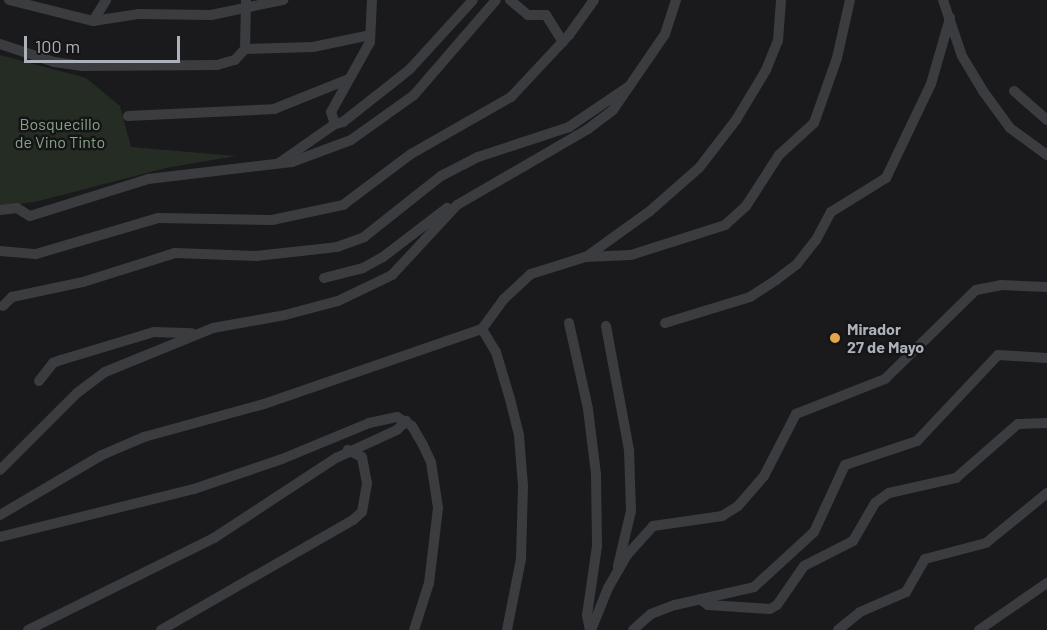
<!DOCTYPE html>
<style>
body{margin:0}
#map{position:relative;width:1047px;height:630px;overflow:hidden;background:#1a1a1c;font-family:Barlow,sans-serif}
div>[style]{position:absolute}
.green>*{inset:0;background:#242c24}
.minor>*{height:10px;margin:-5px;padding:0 5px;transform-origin:5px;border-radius:5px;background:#3b3c40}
.dots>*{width:16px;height:16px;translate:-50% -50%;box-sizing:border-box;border:3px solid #151517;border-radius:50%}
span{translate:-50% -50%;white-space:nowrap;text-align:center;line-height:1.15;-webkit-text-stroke:5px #151517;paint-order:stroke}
.park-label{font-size:16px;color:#86a386}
.poi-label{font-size:16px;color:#adb2ba;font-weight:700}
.left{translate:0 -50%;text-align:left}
.scale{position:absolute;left:24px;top:36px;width:156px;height:27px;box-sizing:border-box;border:3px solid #adb2ba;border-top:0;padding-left:8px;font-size:18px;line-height:21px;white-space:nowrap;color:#adb2ba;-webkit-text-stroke:4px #151517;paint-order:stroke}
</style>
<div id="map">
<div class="green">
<i style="clip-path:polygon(0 55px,86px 78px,120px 106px,131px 147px,236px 156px,166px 168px,35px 202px,0 206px)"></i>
</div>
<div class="minor">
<i style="left:9px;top:0;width:87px;rotate:14deg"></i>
<i style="left:93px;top:21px;width:47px;rotate:-8.7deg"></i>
<i style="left:139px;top:14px;width:72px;rotate:0.8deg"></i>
<i style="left:211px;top:15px;width:74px;rotate:-11.8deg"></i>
<i style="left:372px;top:0;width:42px;rotate:92.7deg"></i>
<i style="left:370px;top:42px;width:80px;rotate:119.1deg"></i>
<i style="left:331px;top:112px;width:13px;rotate:72deg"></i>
<i style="left:335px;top:124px;width:8px;rotate:-14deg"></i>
<i style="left:343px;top:122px;width:85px;rotate:-38.3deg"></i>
<i style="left:410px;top:69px;width:93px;rotate:-47.6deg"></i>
<i style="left:510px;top:0;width:23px;rotate:40deg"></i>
<i style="left:528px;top:15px;width:18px"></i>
<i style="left:546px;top:15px;width:32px;rotate:58deg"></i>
<i style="left:943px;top:0;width:59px;rotate:71.3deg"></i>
<i style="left:962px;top:56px;width:41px;rotate:59deg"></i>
<i style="left:983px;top:91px;width:46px;rotate:53.9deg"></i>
<i style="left:1010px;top:128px;width:46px;rotate:36.1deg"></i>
<i style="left:93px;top:21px;width:25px;rotate:-58deg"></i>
<i style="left:0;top:44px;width:57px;rotate:18.4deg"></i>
<i style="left:54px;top:62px;width:29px;rotate:8deg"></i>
<i style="left:83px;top:66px;width:134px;rotate:-0.4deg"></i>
<i style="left:217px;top:65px;width:19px;rotate:-16deg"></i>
<i style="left:235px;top:60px;width:15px;rotate:-48deg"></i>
<i style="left:245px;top:49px;width:68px;rotate:-1.7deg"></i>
<i style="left:313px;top:47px;width:58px;rotate:-11.9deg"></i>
<i style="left:245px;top:49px;width:49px;rotate:-88.8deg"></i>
<i style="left:1014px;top:91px;width:44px;rotate:41.3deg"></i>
<i style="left:128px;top:116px;width:146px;rotate:-2.7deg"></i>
<i style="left:274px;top:109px;width:81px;rotate:-21.8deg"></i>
<i style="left:279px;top:163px;width:68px;rotate:-34.9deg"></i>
<i style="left:0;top:210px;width:17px;rotate:-7deg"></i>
<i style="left:17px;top:208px;width:15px;rotate:32deg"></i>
<i style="left:30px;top:216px;width:124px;rotate:-17.4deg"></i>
<i style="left:148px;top:179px;width:145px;rotate:-6.7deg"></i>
<i style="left:292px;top:162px;width:63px;rotate:-20.4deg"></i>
<i style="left:351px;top:140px;width:77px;rotate:-35.5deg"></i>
<i style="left:414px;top:95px;width:125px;rotate:-49.2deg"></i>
<i style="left:0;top:251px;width:36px;rotate:5deg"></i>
<i style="left:36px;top:254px;width:127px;rotate:-16.4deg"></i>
<i style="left:158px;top:218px;width:114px;rotate:1deg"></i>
<i style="left:272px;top:220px;width:73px;rotate:-11.9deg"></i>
<i style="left:343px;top:205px;width:85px;rotate:-36.9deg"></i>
<i style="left:411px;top:154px;width:115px;rotate:-29.7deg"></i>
<i style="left:511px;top:97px;width:85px;rotate:-46.9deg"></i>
<i style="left:569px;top:35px;width:43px;rotate:-54.5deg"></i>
<i style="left:586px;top:257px;width:79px;rotate:-35.7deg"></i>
<i style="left:650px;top:211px;width:65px;rotate:-41.3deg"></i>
<i style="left:699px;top:168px;width:61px;rotate:-52.4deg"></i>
<i style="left:736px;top:120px;width:58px;rotate:-59deg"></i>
<i style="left:766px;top:70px;width:31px;rotate:-68deg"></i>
<i style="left:778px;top:41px;width:41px;rotate:-85.8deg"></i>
<i style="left:324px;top:278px;width:40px;rotate:-14.4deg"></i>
<i style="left:363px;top:268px;width:23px;rotate:-29deg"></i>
<i style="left:383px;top:257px;width:81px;rotate:-37.4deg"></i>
<i style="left:3px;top:306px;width:13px;rotate:-45deg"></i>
<i style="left:12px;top:297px;width:73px;rotate:-11.9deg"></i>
<i style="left:83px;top:282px;width:96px;rotate:-17.5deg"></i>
<i style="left:175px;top:253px;width:81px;rotate:2.1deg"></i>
<i style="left:256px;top:256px;width:81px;rotate:-6.3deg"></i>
<i style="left:337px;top:247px;width:29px;rotate:-20deg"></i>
<i style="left:364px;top:237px;width:98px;rotate:-38.4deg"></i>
<i style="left:441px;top:176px;width:42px;rotate:-27.2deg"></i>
<i style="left:478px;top:157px;width:96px;rotate:-18.2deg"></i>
<i style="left:569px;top:127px;width:71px;rotate:-34.1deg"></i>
<i style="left:569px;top:323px;width:88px;rotate:77.5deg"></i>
<i style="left:588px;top:409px;width:65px;rotate:83deg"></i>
<i style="left:596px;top:474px;width:72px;rotate:89.2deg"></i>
<i style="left:597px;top:546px;width:70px;rotate:98.2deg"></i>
<i style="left:587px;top:615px;width:15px;rotate:79deg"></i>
<i style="left:665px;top:323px;width:89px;rotate:-17deg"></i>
<i style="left:750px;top:297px;width:31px;rotate:-33deg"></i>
<i style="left:776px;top:280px;width:26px;rotate:-37deg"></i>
<i style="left:797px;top:264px;width:31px;rotate:-52deg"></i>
<i style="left:816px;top:240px;width:32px;rotate:-62deg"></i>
<i style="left:831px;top:212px;width:65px;rotate:-31.7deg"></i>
<i style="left:886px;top:178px;width:104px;rotate:-64.4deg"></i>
<i style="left:931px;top:84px;width:69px;rotate:-73.9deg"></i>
<i style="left:606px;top:326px;width:126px;rotate:79.5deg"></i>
<i style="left:629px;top:450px;width:61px;rotate:88.1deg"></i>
<i style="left:631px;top:511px;width:57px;rotate:103.3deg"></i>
<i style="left:482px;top:329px;width:27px;rotate:59deg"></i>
<i style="left:496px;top:352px;width:49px;rotate:73.4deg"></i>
<i style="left:510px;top:399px;width:38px;rotate:76deg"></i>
<i style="left:519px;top:436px;width:50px;rotate:85.4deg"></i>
<i style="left:523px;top:486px;width:73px;rotate:91.6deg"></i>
<i style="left:521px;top:559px;width:72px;rotate:101.2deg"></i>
<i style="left:39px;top:381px;width:23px;rotate:-52deg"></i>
<i style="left:53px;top:363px;width:9px;rotate:-21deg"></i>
<i style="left:61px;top:360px;width:97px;rotate:-16.8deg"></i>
<i style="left:154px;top:332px;width:38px;rotate:2deg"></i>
<i style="left:0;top:470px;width:109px;rotate:-45deg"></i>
<i style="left:77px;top:393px;width:35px;rotate:-37deg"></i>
<i style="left:105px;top:372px;width:117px;rotate:-22.2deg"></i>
<i style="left:213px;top:328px;width:73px;rotate:-10.2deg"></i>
<i style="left:285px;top:315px;width:55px;rotate:-14.8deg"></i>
<i style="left:338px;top:301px;width:60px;rotate:-25.7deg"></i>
<i style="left:392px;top:275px;width:96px;rotate:-47.1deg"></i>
<i style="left:457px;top:205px;width:151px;rotate:-30.1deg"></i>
<i style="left:588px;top:129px;width:31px;rotate:-37deg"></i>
<i style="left:613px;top:110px;width:92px;rotate:-55.6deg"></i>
<i style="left:665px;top:34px;width:36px;rotate:-72deg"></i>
<i style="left:0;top:515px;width:118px;rotate:-30.5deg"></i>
<i style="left:102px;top:455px;width:46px;rotate:-23.2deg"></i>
<i style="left:144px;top:437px;width:124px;rotate:-15.4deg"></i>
<i style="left:264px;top:404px;width:231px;rotate:-19deg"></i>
<i style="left:482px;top:329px;width:37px;rotate:-54deg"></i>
<i style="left:504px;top:299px;width:37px;rotate:-43deg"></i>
<i style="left:531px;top:274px;width:57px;rotate:-17.5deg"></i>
<i style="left:585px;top:257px;width:46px;rotate:-2.5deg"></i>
<i style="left:631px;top:255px;width:99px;rotate:-17.7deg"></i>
<i style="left:725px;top:225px;width:28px;rotate:-42deg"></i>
<i style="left:746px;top:206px;width:61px;rotate:-57.1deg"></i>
<i style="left:779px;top:155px;width:47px;rotate:-42.4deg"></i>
<i style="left:814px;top:123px;width:69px;rotate:-70.5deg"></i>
<i style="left:837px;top:58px;width:59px;rotate:-77.4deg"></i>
<i style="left:0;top:537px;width:200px;rotate:-13.9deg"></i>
<i style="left:194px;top:489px;width:93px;rotate:-18.8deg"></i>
<i style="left:282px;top:459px;width:94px;rotate:-22.5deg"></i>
<i style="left:369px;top:423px;width:29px;rotate:-12deg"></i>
<i style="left:397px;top:417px;width:17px;rotate:31deg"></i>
<i style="left:412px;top:426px;width:22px;rotate:60deg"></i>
<i style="left:423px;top:445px;width:19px;rotate:65deg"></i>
<i style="left:431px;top:462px;width:47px;rotate:81.3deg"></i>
<i style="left:438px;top:508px;width:76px;rotate:96.8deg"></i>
<i style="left:429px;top:583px;width:49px;rotate:107.7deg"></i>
<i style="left:700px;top:599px;width:10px;rotate:37deg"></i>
<i style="left:708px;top:605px;width:62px;rotate:3.7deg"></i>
<i style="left:770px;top:609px;width:8px;rotate:-30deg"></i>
<i style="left:777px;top:605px;width:47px;rotate:-55.3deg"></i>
<i style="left:804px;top:566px;width:55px;rotate:-27deg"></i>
<i style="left:853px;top:541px;width:44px;rotate:-59.9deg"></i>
<i style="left:875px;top:503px;width:17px;rotate:-36deg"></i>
<i style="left:889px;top:493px;width:69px;rotate:-12.6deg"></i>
<i style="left:956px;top:478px;width:82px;rotate:-41.1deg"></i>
<i style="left:1018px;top:424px;width:29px;rotate:-2deg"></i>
<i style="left:28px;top:630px;width:208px;rotate:-26.3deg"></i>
<i style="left:214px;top:538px;width:146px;rotate:-33.3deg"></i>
<i style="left:336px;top:458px;width:67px;rotate:-24.7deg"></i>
<i style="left:397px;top:430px;width:13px;rotate:-45deg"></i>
<i style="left:161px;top:630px;width:221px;rotate:-29.8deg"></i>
<i style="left:353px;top:520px;width:12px;rotate:-42deg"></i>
<i style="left:362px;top:512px;width:29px;rotate:-80deg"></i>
<i style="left:367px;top:483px;width:26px;rotate:-101deg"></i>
<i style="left:362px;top:457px;width:16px;rotate:-153deg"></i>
<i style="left:591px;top:630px;width:45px;rotate:-68deg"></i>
<i style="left:608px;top:588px;width:38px;rotate:-60deg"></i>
<i style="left:627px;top:555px;width:39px;rotate:-48deg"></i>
<i style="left:653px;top:526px;width:70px;rotate:-8.2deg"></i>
<i style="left:722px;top:516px;width:19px;rotate:-32deg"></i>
<i style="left:738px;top:506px;width:40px;rotate:-49deg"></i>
<i style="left:764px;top:476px;width:70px;rotate:-62.7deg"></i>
<i style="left:796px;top:414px;width:96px;rotate:-21.5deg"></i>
<i style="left:885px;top:379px;width:127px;rotate:-44.4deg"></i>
<i style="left:976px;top:290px;width:25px;rotate:-11deg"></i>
<i style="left:1001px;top:285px;width:46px;rotate:2.5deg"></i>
<i style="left:633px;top:630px;width:24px;rotate:-42deg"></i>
<i style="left:651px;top:614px;width:26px;rotate:-21deg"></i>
<i style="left:675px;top:605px;width:81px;rotate:-12.8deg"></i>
<i style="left:754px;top:587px;width:81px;rotate:-42.5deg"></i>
<i style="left:814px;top:532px;width:74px;rotate:-65.2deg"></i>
<i style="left:845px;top:465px;width:76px;rotate:-18.4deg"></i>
<i style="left:917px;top:441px;width:118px;rotate:-46.7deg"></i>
<i style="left:998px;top:355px;width:49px;rotate:3.5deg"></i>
<i style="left:838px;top:630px;width:28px;rotate:-39deg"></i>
<i style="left:860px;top:612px;width:50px;rotate:-23.5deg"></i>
<i style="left:906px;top:592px;width:38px;rotate:-60deg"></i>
<i style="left:925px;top:559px;width:63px;rotate:-14.7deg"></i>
<i style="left:986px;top:543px;width:79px;rotate:-39.3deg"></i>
<i style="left:979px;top:630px;width:83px;rotate:-34.7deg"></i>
</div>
<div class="dots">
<i style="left:835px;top:338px;background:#e4a64a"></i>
</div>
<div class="park-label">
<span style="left:60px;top:133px">Bosquecillo<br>de Vino Tinto</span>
</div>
<div class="poi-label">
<span class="left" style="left:847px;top:338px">Mirador<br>27 de Mayo</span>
</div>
<div class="scale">100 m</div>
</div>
